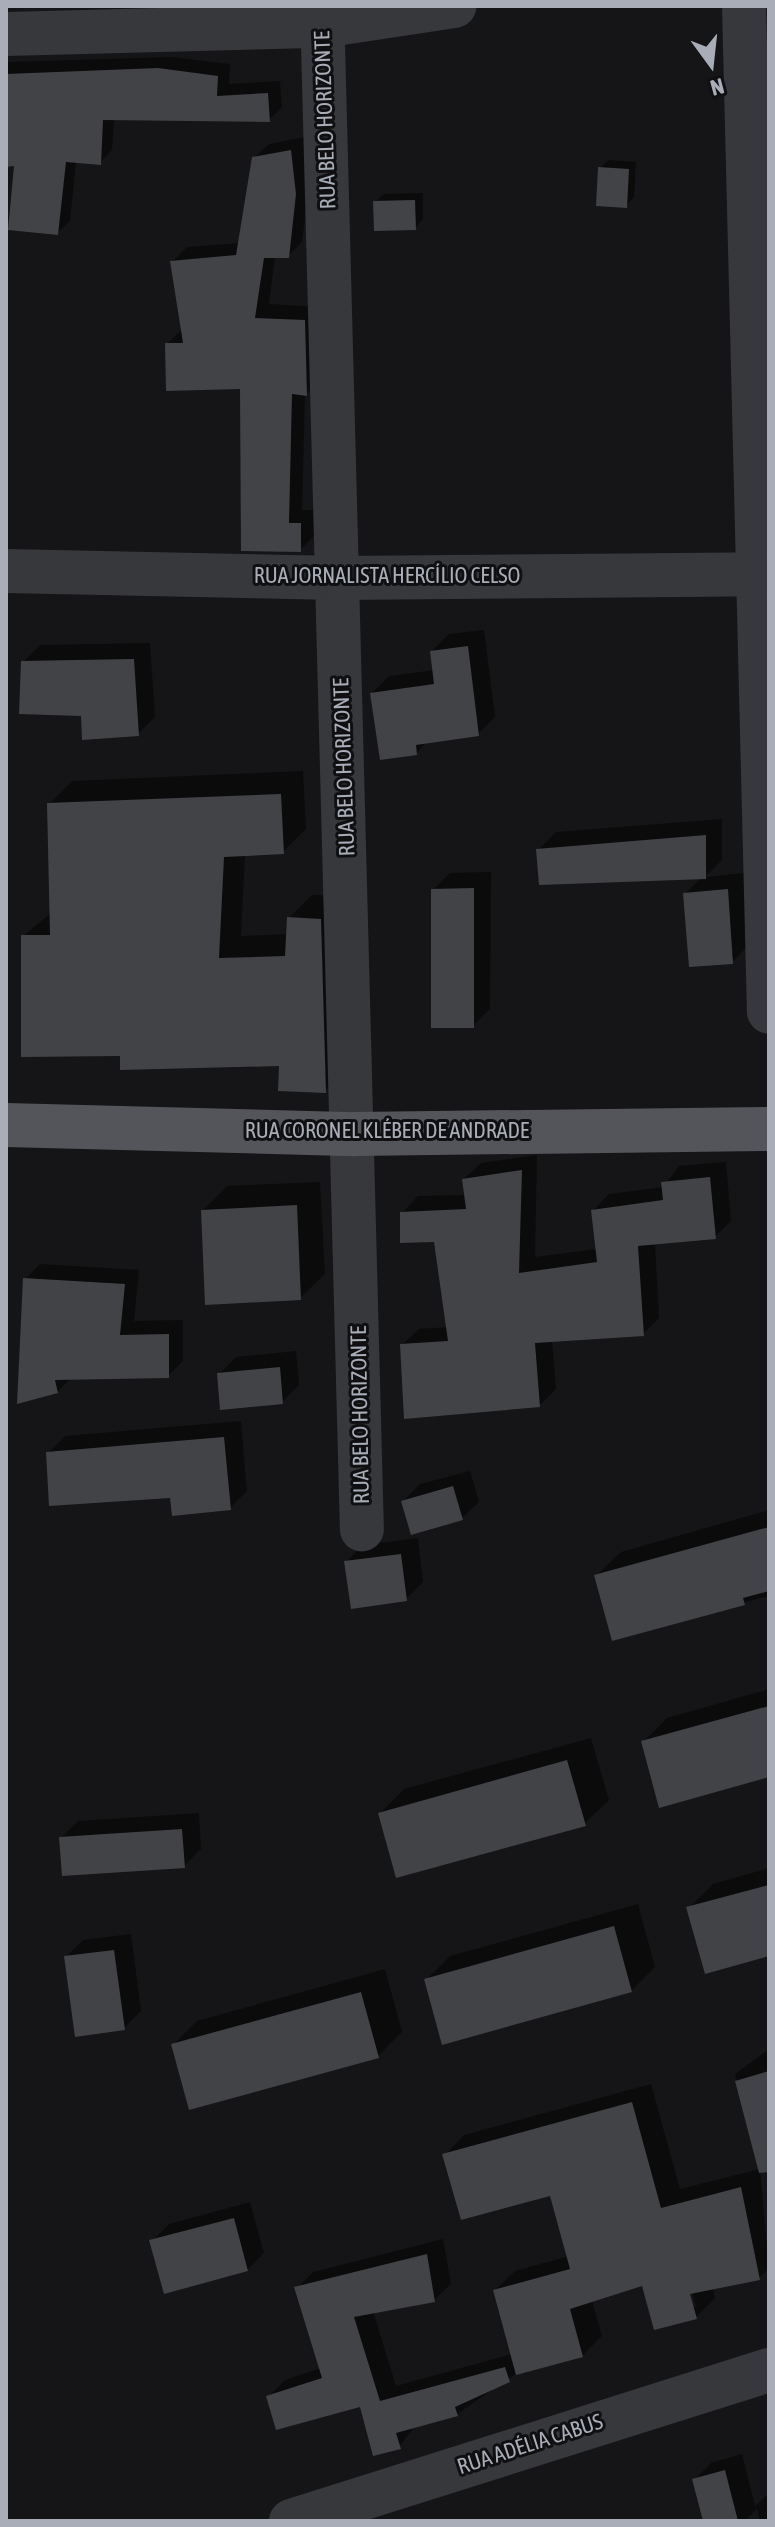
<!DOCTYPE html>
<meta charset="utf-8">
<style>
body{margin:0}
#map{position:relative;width:775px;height:2527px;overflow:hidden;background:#151517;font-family:"Asap Condensed",sans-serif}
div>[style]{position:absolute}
.shadow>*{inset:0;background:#0007}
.building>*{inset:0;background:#424347}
.minor>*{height:44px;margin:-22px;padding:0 22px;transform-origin:22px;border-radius:22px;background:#37383c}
.major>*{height:44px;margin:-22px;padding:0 22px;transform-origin:22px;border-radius:22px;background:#53555b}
span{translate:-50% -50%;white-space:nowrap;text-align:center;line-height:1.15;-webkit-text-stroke:6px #101012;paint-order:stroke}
.street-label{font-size:22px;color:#a8adb7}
.frame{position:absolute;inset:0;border:8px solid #a8adb7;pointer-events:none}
.north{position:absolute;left:671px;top:24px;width:80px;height:80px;-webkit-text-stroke:6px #101012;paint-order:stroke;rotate:165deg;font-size:22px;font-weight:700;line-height:32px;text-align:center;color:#a8adb7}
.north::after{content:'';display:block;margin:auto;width:28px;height:36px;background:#a8adb7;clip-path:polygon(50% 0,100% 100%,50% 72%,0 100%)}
</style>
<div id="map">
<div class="shadow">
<i style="clip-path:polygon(172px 57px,230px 64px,229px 84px,280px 81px,282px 107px,269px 120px,114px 119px,112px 150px,100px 162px,76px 161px,70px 221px,57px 233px,17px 164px,6px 165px,6px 62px)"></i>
<i style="clip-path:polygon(305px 137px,310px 178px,302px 242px,288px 256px,275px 256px,269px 304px,319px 307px,321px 380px,305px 395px,302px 510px,315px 510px,314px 536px,300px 550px,243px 549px,242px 386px,167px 344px,181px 330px,173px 261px,187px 247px,240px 243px,254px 158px,269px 144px)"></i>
<i style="clip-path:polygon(609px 160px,636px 162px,634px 197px,626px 206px,600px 168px)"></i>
<i style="clip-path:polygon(423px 193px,423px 219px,415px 228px,375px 202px,384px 194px)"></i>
<i style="clip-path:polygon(484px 630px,495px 717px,478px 734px,428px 741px,416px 753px,372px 693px,389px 676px,435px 670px,432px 651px,449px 634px)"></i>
<i style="clip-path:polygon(150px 643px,155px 717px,138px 734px,82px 714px,23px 662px,40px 645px)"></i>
<i style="clip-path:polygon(303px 771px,306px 829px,283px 852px,245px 854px,241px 936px,288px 934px,289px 918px,312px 895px,343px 896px,348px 1068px,325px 1091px,281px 1063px,122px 1054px,23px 936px,51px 913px,49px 804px,72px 781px)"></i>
<i style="clip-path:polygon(722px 819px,722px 860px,705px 877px,744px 873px,749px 945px,732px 962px,685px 894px,702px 877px,539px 849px,556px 832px)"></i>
<i style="clip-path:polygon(491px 872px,490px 1009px,473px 1026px,433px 890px,450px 873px)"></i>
<i style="clip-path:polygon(537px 1155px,535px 1257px,597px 1249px,593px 1211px,609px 1194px,663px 1187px,679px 1166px,726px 1162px,731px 1221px,715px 1237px,655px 1243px,659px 1318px,643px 1334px,552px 1340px,556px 1389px,540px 1405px,402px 1345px,419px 1329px,448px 1327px,436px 1240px,402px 1213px,418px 1196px,466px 1195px,464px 1179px,481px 1163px)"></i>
<i style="clip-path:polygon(320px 1182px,325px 1274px,300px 1298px,203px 1210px,227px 1186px)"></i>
<i style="clip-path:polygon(40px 1264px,139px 1270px,134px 1321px,183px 1320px,183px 1361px,168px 1376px,71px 1378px,57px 1392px,25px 1279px)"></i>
<i style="clip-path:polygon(296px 1351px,299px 1385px,282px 1402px,219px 1374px,236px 1357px)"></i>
<i style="clip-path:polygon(241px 1421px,247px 1491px,230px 1508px,48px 1453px,65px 1436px)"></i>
<i style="clip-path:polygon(470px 1471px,479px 1502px,462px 1518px,403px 1501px,420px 1484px)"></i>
<i style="clip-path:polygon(769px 1510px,769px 1596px,614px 1638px,596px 1576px,621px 1552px)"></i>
<i style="clip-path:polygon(418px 1538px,423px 1582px,406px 1599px,346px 1562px,363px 1545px)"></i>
<i style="clip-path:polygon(769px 1689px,769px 1775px,643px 1742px,667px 1718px)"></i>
<i style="clip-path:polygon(591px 1738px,609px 1800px,584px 1824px,380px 1813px,404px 1789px)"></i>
<i style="clip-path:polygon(199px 1813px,201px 1849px,184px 1866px,61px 1838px,78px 1821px)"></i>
<i style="clip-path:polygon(769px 1868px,769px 1954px,689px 1908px,713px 1884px)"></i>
<i style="clip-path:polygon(638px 1904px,655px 1967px,631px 1991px,426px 1980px,450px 1956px)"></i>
<i style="clip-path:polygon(131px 1934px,141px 2011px,124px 2028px,66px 1957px,83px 1940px)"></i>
<i style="clip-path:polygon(385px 1969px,402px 2032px,378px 2056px,173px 2045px,197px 2021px)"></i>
<i style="clip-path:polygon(769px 2049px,769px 2133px,752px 2137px,735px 2074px)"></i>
<i style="clip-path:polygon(evenodd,651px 2084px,680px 2189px,760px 2169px,769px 2268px,759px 2278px,713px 2288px,715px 2298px,696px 2317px,644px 2283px,592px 2300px,602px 2336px,582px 2356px,517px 2373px,457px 2414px,415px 2426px,399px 2447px,361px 2405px,269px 2396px,285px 2380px,321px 2368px,297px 2288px,313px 2272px,443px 2239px,451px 2284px,434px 2300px,373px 2311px,396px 2386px,512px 2354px,495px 2290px,515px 2271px,569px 2256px,551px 2193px,445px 2155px,464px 2135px,651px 2084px,690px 2284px,696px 2307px,691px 2307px,690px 2284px)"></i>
<i style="clip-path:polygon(250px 2202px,264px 2253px,247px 2270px,152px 2241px,169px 2224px)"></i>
<i style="clip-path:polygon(742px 2454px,755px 2506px,769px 2493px,769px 2521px,760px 2521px,757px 2509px,745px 2521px,705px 2521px,694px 2480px,711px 2463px)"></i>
</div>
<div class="building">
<i style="clip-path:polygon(158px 68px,218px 76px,217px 96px,268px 93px,270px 122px,103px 120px,101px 165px,66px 162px,58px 235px,8px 230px,14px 166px,6px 167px,6px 74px)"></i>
<i style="clip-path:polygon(291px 150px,296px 194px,289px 258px,264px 258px,255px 318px,305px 320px,307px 396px,292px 394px,289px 523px,301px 523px,301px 552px,241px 551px,240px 389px,166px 391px,165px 343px,183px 343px,170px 261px,236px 255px,252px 157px)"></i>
<i style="clip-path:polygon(598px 167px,629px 169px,627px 208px,596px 206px)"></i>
<i style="clip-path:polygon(415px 200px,416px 230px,374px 231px,373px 201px)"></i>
<i style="clip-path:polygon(468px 646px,479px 736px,416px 745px,417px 755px,380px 760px,370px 693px,434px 684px,430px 651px)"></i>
<i style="clip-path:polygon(134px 659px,139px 736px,82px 740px,81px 716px,19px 714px,21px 661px)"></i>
<i style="clip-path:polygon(281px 794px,284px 854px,224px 857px,219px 958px,285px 956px,287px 917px,321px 919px,326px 1093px,278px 1091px,279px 1066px,120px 1070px,120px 1056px,21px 1057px,21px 935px,50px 935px,47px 803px)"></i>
<i style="clip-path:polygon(706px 835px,706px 879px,539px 885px,536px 849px)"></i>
<i style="clip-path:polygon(474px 888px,474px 1028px,431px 1028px,431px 889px)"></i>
<i style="clip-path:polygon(728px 889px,733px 964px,689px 967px,683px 893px)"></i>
<i style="clip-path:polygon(522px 1170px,519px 1273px,597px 1262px,591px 1210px,663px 1200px,661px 1182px,710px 1177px,716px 1239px,638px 1246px,644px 1336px,535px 1343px,540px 1407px,404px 1419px,400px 1344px,448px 1341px,434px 1242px,400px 1243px,400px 1212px,466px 1209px,462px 1179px)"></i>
<i style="clip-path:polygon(297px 1205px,301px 1300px,205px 1305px,201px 1210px)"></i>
<i style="clip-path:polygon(23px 1278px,125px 1284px,120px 1335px,169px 1334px,169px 1378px,55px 1380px,58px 1393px,17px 1404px)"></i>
<i style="clip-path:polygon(280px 1367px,283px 1404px,220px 1410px,217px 1373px)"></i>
<i style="clip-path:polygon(224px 1437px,231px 1510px,172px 1516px,170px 1498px,49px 1506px,46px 1452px)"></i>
<i style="clip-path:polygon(453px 1486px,463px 1520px,411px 1535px,401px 1501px)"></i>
<i style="clip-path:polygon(769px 1527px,769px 1591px,743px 1598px,745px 1605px,612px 1641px,594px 1575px)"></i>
<i style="clip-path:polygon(401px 1554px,407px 1601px,351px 1609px,344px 1561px)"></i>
<i style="clip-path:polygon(769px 1706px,769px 1777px,659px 1808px,641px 1741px)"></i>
<i style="clip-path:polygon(567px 1760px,586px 1826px,396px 1878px,378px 1813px)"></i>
<i style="clip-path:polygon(182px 1829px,185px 1868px,62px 1876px,59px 1837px)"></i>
<i style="clip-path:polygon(769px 1885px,769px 1956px,705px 1974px,686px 1907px)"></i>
<i style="clip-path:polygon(614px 1926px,632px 1992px,442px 2045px,424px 1979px)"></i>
<i style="clip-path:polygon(114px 1950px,125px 2030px,75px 2037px,64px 1956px)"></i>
<i style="clip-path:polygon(361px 1992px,379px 2058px,189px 2110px,171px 2044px)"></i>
<i style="clip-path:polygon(769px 2071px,769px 2172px,759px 2173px,735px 2081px)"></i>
<i style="clip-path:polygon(632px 2102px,661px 2208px,741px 2187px,760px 2280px,690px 2294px,697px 2319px,654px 2330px,642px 2286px,570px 2309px,583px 2357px,516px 2375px,493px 2290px,570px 2269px,550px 2196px,461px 2220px,442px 2154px)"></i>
<i style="clip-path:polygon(234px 2218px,248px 2271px,164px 2294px,149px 2240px)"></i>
<i style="clip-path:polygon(427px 2254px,435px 2302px,354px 2317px,380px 2401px,505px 2367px,510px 2382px,455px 2407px,458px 2416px,396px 2433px,401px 2449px,373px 2456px,360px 2407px,276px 2430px,266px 2396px,322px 2378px,294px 2287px)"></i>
<i style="clip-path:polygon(725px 2470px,738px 2521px,703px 2521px,692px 2479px)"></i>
</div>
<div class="minor">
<i style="left:322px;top:6px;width:1524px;rotate:88.5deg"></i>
<i style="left:744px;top:6px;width:1006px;rotate:88.58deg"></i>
<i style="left:6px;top:34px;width:316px;rotate:-1.5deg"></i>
<i style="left:322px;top:26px;width:134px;rotate:-8.6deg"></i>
<i style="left:6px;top:571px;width:332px;rotate:1.2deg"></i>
<i style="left:338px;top:578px;width:431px;rotate:-0.5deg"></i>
<i style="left:291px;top:2521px;width:501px;rotate:-17.53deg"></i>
</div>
<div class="major">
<i style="left:6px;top:1125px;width:349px;rotate:1.5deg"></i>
<i style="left:355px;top:1134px;width:414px;rotate:-0.7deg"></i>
</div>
<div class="street-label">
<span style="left:325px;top:120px;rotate:-92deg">RUA BELO HORIZONTE</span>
<span style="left:387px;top:576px">RUA JORNALISTA HERCÍLIO CELSO</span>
<span style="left:344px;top:767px;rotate:-92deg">RUA BELO HORIZONTE</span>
<span style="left:387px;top:1131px">RUA CORONEL KLÉBER DE ANDRADE</span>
<span style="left:360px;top:1415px;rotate:-91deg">RUA BELO HORIZONTE</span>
<span style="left:530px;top:2444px;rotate:-18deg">RUA ADÉLIA CABUS</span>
</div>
<div class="frame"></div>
<div class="north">N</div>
</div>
